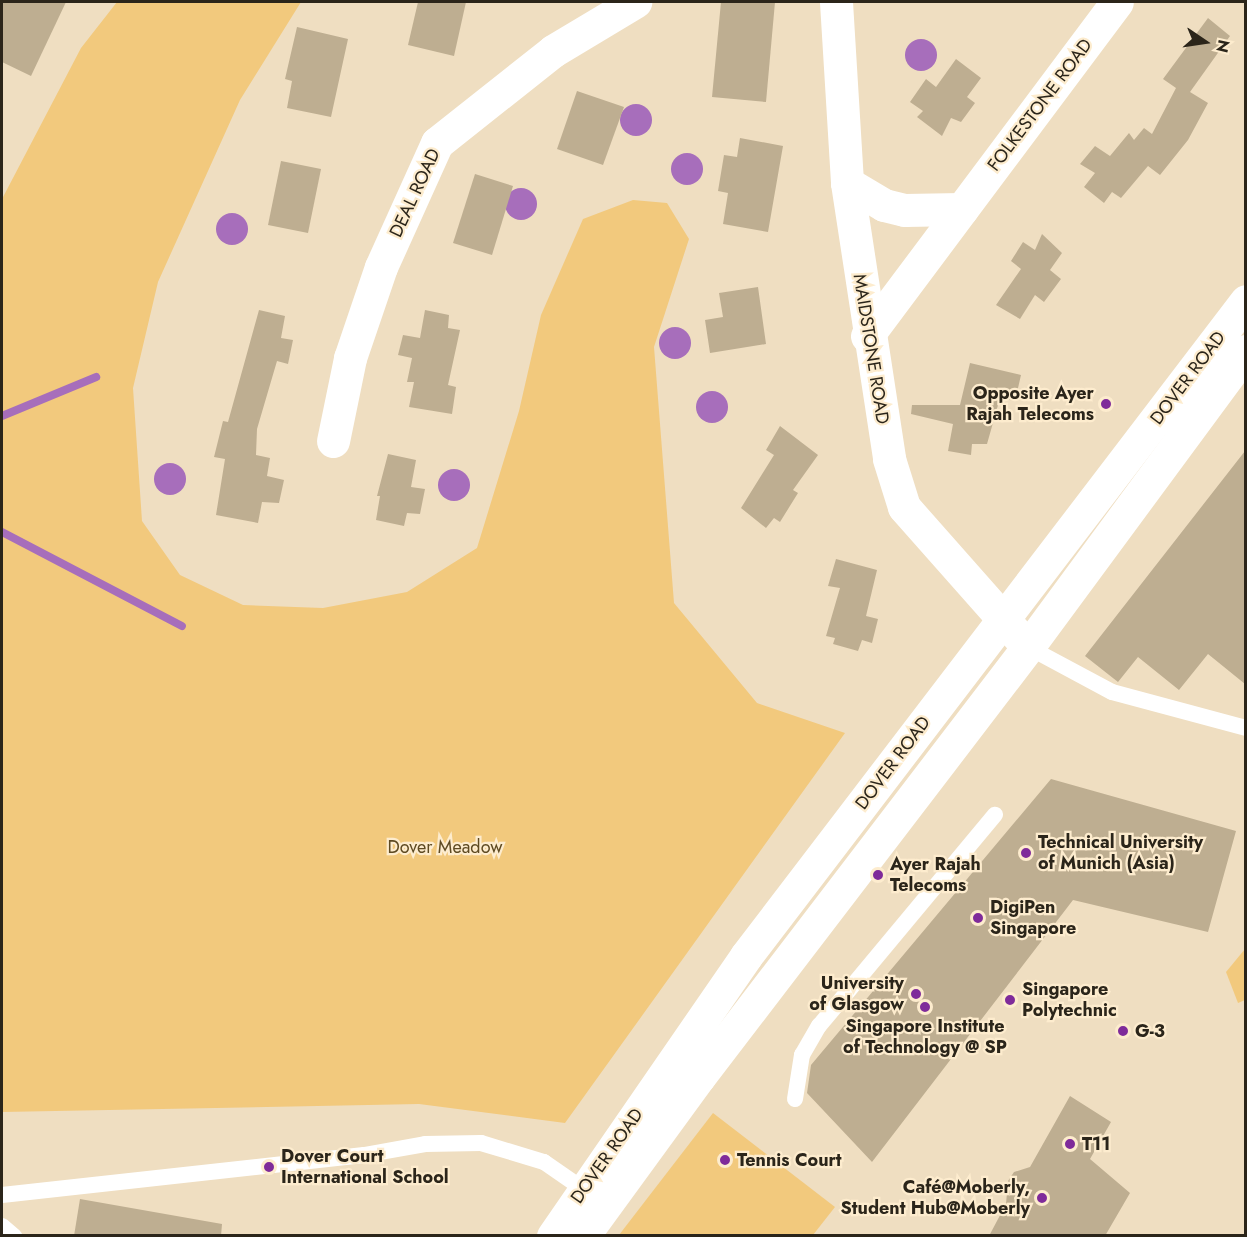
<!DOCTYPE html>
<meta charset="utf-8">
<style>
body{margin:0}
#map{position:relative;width:1247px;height:1237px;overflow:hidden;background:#efdec1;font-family:Jost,sans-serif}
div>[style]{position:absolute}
.green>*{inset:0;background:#f2c97d}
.water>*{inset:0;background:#a76ebb}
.round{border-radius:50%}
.stream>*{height:8px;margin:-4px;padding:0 4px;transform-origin:4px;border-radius:4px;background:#a76ebb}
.building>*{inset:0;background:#beae91}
.lane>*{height:16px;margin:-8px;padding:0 8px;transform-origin:8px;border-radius:8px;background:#fff}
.street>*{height:33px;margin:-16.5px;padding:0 16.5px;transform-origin:16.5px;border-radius:16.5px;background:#fff}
.secondary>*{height:33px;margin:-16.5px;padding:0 16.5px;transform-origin:16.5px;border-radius:16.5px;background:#fff}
.dots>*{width:16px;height:16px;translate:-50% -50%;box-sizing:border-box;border:3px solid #fdecce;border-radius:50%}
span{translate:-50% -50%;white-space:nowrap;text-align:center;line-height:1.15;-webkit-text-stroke:4.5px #fdecce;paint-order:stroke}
.street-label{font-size:18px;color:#2b251a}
.poi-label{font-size:18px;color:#2b251a;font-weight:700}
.right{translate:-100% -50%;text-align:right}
.left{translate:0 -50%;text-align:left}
.park-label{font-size:18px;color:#5e4a22}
.frame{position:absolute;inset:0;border:3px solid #2b251a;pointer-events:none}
.north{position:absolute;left:1175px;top:12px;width:60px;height:60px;-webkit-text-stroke:4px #fdecce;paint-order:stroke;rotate:103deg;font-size:16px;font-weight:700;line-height:24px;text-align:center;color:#2b251a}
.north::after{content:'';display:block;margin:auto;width:21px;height:27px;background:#2b251a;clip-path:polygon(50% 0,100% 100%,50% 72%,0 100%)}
</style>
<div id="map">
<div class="green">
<i style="clip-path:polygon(117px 2px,301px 2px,240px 100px,158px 282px,133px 388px,142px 521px,180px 575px,243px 605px,323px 608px,407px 592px,477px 548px,519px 411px,541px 315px,583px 219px,633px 200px,667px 203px,689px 239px,654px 347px,674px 603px,757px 703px,845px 733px,565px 1123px,419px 1104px,2px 1112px,2px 199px,81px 48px)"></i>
<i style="clip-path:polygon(1245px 949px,1245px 1000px,1238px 1003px,1226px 972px)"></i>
<i style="clip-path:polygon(713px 1113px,835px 1207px,813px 1235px,619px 1235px)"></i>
</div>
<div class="water">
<i class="round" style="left:905px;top:39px;width:32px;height:32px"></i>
<i class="round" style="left:620px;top:104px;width:32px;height:32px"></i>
<i class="round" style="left:671px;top:153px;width:32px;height:32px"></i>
<i class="round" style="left:505px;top:188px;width:32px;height:32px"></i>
<i class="round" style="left:216px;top:213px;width:32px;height:32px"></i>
<i class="round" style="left:659px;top:327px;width:32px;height:32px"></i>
<i class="round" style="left:696px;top:391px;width:32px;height:32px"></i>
<i class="round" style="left:154px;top:463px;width:32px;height:32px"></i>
<i class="round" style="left:438px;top:469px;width:32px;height:32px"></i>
</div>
<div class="stream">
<i style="left:2px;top:416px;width:102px;rotate:-22.5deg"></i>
<i style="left:2px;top:532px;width:203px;rotate:27.6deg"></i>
</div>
<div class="building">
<i style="clip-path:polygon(2px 2px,66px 2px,31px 76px,2px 62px)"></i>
<i style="clip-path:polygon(418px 2px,466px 2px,454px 56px,408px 45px)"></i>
<i style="clip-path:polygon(721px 2px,775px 2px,766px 102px,712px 97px)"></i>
<i style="clip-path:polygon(1208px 18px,1230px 36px,1190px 92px,1208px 103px,1188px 140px,1160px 175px,1148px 166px,1121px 198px,1112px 192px,1104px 203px,1084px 187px,1095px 173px,1080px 164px,1095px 146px,1110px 156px,1129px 133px,1134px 140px,1144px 128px,1152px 134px,1176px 88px,1163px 79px)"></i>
<i style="clip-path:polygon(297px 27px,348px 39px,331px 117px,287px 108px,292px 81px,285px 79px)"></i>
<i style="clip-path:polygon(956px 59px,981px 78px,967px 97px,975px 103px,961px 122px,951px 118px,942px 136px,917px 117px,923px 111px,910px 102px,926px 79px,936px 87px)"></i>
<i style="clip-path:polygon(577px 91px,624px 107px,603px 165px,557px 149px)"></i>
<i style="clip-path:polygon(740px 138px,783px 146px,768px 232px,723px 224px,728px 193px,718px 191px,724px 155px,737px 157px)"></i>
<i style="clip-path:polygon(281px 161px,321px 169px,308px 233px,268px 225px)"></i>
<i style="clip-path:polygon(475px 174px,513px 186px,492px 255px,453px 243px)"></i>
<i style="clip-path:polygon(1042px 234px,1062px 253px,1050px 270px,1061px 279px,1044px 302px,1035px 295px,1020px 319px,996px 305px,1021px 269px,1011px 261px,1023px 242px,1035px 250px)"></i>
<i style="clip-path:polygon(758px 287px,766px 344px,710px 353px,705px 320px,723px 317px,719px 293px)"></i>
<i style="clip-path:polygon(259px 310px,285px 316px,281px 338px,293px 340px,288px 364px,277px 361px,257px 429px,256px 455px,270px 458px,267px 476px,284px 480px,279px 503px,262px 502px,258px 523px,216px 515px,225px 459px,214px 457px,223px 421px,228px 422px)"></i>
<i style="clip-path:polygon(425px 310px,449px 315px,448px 328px,460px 330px,448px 385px,456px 387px,452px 414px,409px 407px,414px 382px,407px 382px,412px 358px,398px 355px,403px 335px,420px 338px)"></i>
<i style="clip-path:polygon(970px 363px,1021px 375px,1015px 401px,1000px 398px,987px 444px,972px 444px,971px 455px,948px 451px,953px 424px,911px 414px,912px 405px,960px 405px)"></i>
<i style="clip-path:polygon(780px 426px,818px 455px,793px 490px,798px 493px,780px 522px,774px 518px,766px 528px,741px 508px,774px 455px,766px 450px)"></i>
<i style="clip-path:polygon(1245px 451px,1245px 684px,1208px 654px,1179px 690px,1138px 657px,1118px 682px,1085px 656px)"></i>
<i style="clip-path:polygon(388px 454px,416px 460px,411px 487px,425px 489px,420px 514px,407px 513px,404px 526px,376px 520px,380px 496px,377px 496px)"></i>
<i style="clip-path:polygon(836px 559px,877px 570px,866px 616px,878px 619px,872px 643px,862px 640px,858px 651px,833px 644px,835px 638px,826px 636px,840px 588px,828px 586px)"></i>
<i style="clip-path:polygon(1051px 779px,1236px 831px,1208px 932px,1073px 900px,872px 1162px,807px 1093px,811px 1065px)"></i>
<i style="clip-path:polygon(1070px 1096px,1111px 1122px,1090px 1159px,1130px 1193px,1105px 1236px,989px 1236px,1006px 1204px,1008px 1181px,1014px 1172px,1030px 1167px)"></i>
<i style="clip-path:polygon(80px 1199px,222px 1224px,221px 1236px,74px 1236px)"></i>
</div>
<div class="lane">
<i style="left:1028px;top:647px;width:95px;rotate:28.2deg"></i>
<i style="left:1112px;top:692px;width:139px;rotate:15deg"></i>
<i style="left:795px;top:1099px;width:45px;rotate:-81deg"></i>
<i style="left:802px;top:1055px;width:34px;rotate:-60deg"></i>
<i style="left:819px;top:1026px;width:275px;rotate:-50.2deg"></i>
<i style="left:2px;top:1195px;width:364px;rotate:-6.3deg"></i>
<i style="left:364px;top:1155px;width:62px;rotate:-10.2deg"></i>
<i style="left:425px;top:1144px;width:56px;rotate:-1deg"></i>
<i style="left:481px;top:1143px;width:66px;rotate:16.8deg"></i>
<i style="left:544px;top:1162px;width:47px;rotate:34.7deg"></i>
<i style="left:583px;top:1189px;width:6px;rotate:81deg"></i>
<i style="left:2px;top:1226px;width:16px;rotate:40deg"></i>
</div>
<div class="street">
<i style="left:836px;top:2px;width:181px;rotate:86.5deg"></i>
<i style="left:847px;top:183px;width:279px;rotate:81.3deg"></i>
<i style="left:889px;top:459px;width:50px;rotate:72.6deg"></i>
<i style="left:904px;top:507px;width:187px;rotate:48.5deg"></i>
<i style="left:847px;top:183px;width:43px;rotate:30.7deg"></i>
<i style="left:884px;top:205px;width:21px;rotate:14deg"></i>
<i style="left:904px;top:210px;width:58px;rotate:-1deg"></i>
<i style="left:867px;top:336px;width:417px;rotate:-53.2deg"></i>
<i style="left:333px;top:441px;width:85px;rotate:-78.4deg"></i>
<i style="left:350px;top:358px;width:96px;rotate:-71.2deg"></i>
<i style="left:381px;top:267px;width:136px;rotate:-65.7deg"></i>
<i style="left:437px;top:143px;width:148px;rotate:-38.4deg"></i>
<i style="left:553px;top:51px;width:96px;rotate:-30.9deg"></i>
</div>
<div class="secondary">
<i style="left:553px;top:1236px;width:340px;rotate:-55.4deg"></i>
<i style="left:746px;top:956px;width:824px;rotate:-52.64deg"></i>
<i style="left:583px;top:1236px;width:197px;rotate:-53.9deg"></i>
<i style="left:699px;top:1077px;width:541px;rotate:-52.58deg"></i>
<i style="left:1028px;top:647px;width:368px;rotate:-53.6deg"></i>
</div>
<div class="dots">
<i style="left:1106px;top:404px;background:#7f2b9a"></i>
<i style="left:1026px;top:853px;background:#7f2b9a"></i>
<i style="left:878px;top:875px;background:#7f2b9a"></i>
<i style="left:978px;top:918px;background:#7f2b9a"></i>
<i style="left:916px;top:994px;background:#7f2b9a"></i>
<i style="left:1010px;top:1000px;background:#7f2b9a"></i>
<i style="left:925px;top:1007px;background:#7f2b9a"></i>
<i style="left:1123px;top:1031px;background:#7f2b9a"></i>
<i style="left:1070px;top:1144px;background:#7f2b9a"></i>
<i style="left:725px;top:1160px;background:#7f2b9a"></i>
<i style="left:269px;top:1167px;background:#7f2b9a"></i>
<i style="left:1042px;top:1198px;background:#7f2b9a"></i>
</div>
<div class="street-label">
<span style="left:1040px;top:105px;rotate:-53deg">FOLKESTONE ROAD</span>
<span style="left:415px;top:193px;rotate:-65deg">DEAL ROAD</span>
<span style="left:871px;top:349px;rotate:81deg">MAIDSTONE ROAD</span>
<span style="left:1188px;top:378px;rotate:-53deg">DOVER ROAD</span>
<span style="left:893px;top:763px;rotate:-53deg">DOVER ROAD</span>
<span style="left:607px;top:1156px;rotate:-55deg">DOVER ROAD</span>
</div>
<div class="poi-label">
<span class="right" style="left:1094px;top:404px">Opposite Ayer<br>Rajah Telecoms</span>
<span class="left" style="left:1038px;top:853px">Technical University<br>of Munich (Asia)</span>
<span class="left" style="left:890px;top:875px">Ayer Rajah<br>Telecoms</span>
<span class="left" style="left:990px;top:918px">DigiPen<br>Singapore</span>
<span class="right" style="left:904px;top:994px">University<br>of Glasgow</span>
<span class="left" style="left:1022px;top:1000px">Singapore<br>Polytechnic</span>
<span style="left:925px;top:1037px">Singapore Institute<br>of Technology @ SP</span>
<span class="left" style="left:1135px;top:1031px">G-3</span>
<span class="left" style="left:1082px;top:1144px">T11</span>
<span class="left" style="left:281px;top:1167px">Dover Court<br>International School</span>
<span class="left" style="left:737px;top:1160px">Tennis Court</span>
<span class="right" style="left:1030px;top:1198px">Café@Moberly,<br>Student Hub@Moberly</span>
</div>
<div class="park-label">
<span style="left:445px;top:847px">Dover Meadow</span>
</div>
<div class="frame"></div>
<div class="north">N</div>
</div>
